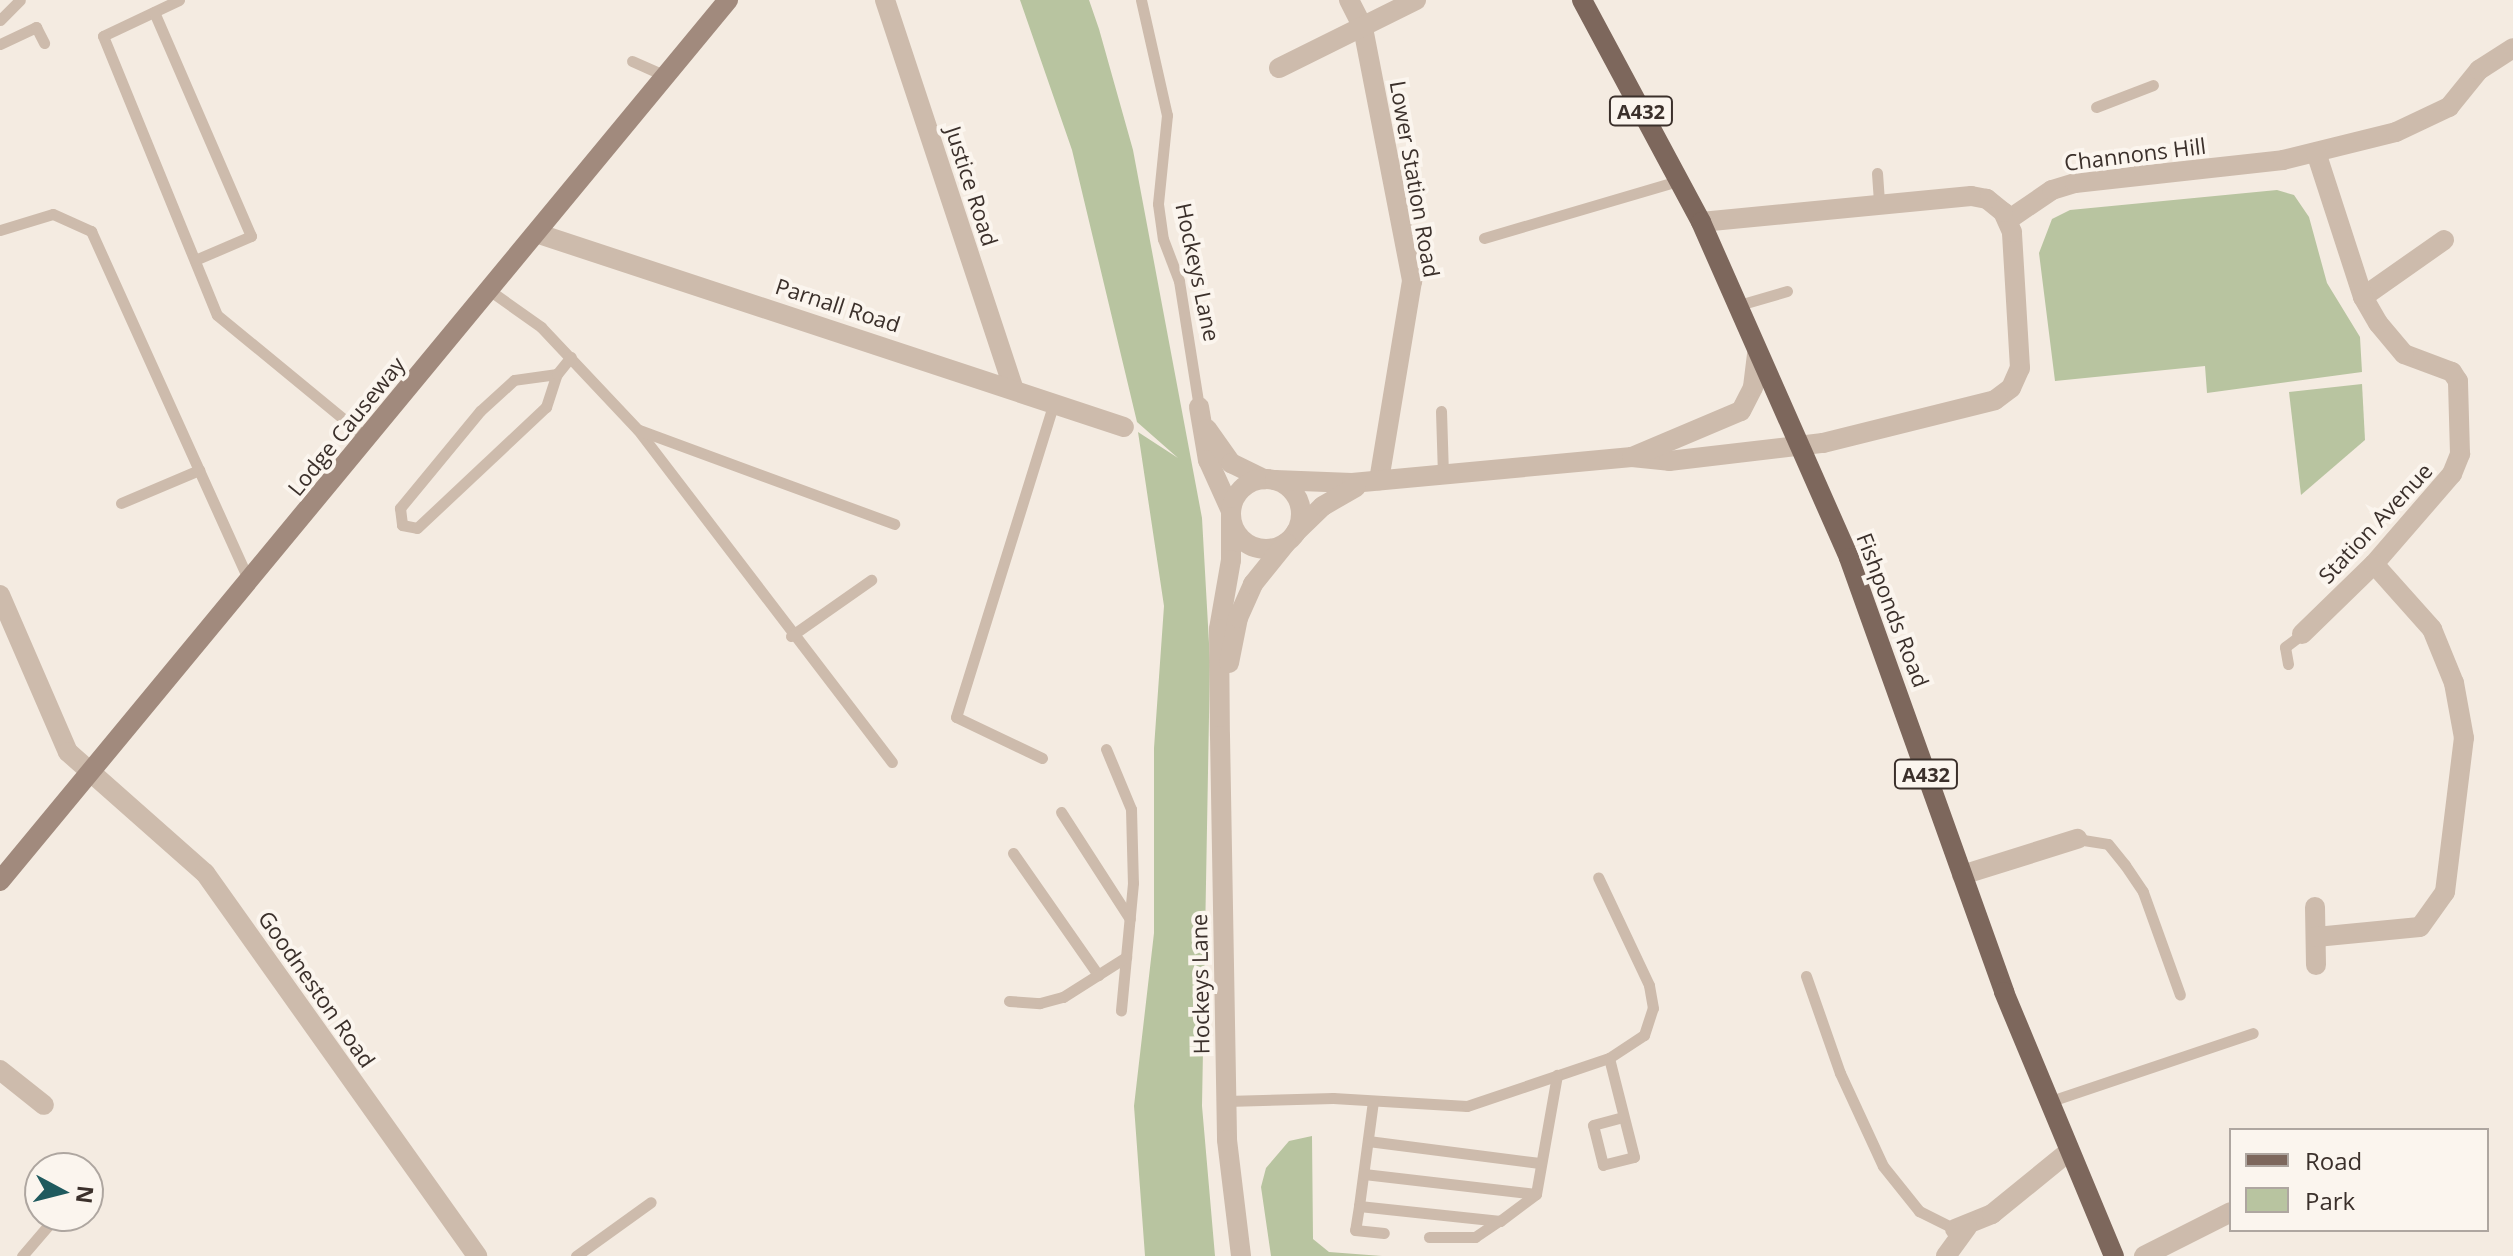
<!DOCTYPE html>
<style>
body{margin:0}
#map{position:relative;width:2513px;height:1256px;overflow:hidden;background:#f4ebe1;font-family:"Open Sans",sans-serif}
div>[style]{position:absolute}
.green>*{inset:0;background:#b8c4a0}
.lane>*{height:11px;margin:-5.5px;padding:0 5.5px;transform-origin:5.5px;border-radius:5.5px;background:#cdbbac}
.street>*{height:20px;margin:-10px;padding:0 10px;transform-origin:10px;border-radius:10px;background:#cdbbac}
.street>.ring{margin:-10px;padding:0;box-sizing:content-box;background:none;border:20px solid #cdbbac;border-radius:50%}
.secondary>*{height:20px;margin:-10px;padding:0 10px;transform-origin:10px;border-radius:10px;background:#a18a7d}
.primary>*{height:20px;margin:-10px;padding:0 10px;transform-origin:10px;border-radius:10px;background:#7d675c}
span{translate:-50% -50%;white-space:nowrap;text-align:center;line-height:1.15;-webkit-text-stroke:8px #fbf5ee;paint-order:stroke}
.shield-label span{padding:2px 6px;background:#fbf5ee;border:2px solid;border-radius:6px;-webkit-text-stroke-width:0}
.shield-label{font-size:20px;color:#3b302b;font-weight:700}
.street-label{font-size:22px;color:#3b302b}
.legend{position:absolute;left:2229px;top:1128px;width:260px;height:104px;box-sizing:border-box;background:#fbf5ee;border:2px solid #aea6a0;margin:0;padding:10px 14px;list-style:none;font-size:24px;color:#3b302b}
.legend li{display:flex;align-items:center;gap:16px;height:40px}
.legend b{width:40px;border:2px solid #aea6a0}
.north{position:absolute;left:24px;top:1152px;width:80px;height:80px;box-sizing:border-box;background:#fbf5ee;border:2px solid #aea6a0;border-radius:50%;rotate:97deg;font-size:22px;font-weight:700;line-height:32px;text-align:center;color:#3b302b}
.north::after{content:'';display:block;margin:auto;width:28px;height:36px;background:#1f5a5e;clip-path:polygon(50% 0,100% 100%,50% 72%,0 100%)}
</style>
<div id="map">
<div class="green">
<i style="clip-path:polygon(1020px 0,1089px 0,1099px 29px,1133px 150px,1202px 518px,1210px 661px,1202px 1106px,1215px 1256px,1145px 1256px,1134px 1106px,1154px 933px,1154px 748px,1164px 606px,1138px 432px,1178px 458px,1137px 422px,1072px 150px)"></i>
<i style="clip-path:polygon(2277px 190px,2294px 195px,2309px 217px,2327px 283px,2360px 337px,2362px 372px,2207px 393px,2205px 366px,2055px 381px,2039px 253px,2052px 219px,2070px 210px)"></i>
<i style="clip-path:polygon(2362px 384px,2365px 440px,2301px 495px,2289px 392px)"></i>
<i style="clip-path:polygon(1312px 1136px,1313px 1239px,1329px 1252px,1382px 1256px,1271px 1256px,1261px 1187px,1266px 1168px,1289px 1141px)"></i>
</div>
<div class="lane">
<i style="left:179px;top:0;width:84px;rotate:154.7deg"></i>
<i style="left:103px;top:36px;width:301px;rotate:67.8deg"></i>
<i style="left:217px;top:315px;width:194px;rotate:39.4deg"></i>
<i style="left:1141px;top:0;width:118px;rotate:77.3deg"></i>
<i style="left:1167px;top:115px;width:89px;rotate:95.8deg"></i>
<i style="left:1158px;top:204px;width:35px;rotate:82deg"></i>
<i style="left:1163px;top:239px;width:45px;rotate:69.1deg"></i>
<i style="left:1179px;top:281px;width:128px;rotate:81deg"></i>
<i style="left:154px;top:12px;width:244px;rotate:66.6deg"></i>
<i style="left:251px;top:236px;width:61px;rotate:156.8deg"></i>
<i style="left:0;top:20px;width:28px;rotate:-45deg"></i>
<i style="left:0;top:44px;width:40px;rotate:-25deg"></i>
<i style="left:36px;top:27px;width:18px;rotate:63deg"></i>
<i style="left:632px;top:61px;width:36px;rotate:24deg"></i>
<i style="left:2096px;top:107px;width:61px;rotate:-21.1deg"></i>
<i style="left:1877px;top:173px;width:32px;rotate:86deg"></i>
<i style="left:0;top:230px;width:55px;rotate:-16.8deg"></i>
<i style="left:53px;top:214px;width:42px;rotate:24.1deg"></i>
<i style="left:91px;top:231px;width:384px;rotate:65.7deg"></i>
<i style="left:1484px;top:238px;width:202px;rotate:-16.4deg"></i>
<i style="left:489px;top:290px;width:64px;rotate:35.4deg"></i>
<i style="left:541px;top:327px;width:141px;rotate:46.7deg"></i>
<i style="left:638px;top:430px;width:418px;rotate:52.6deg"></i>
<i style="left:1739px;top:305px;width:50px;rotate:-16.3deg"></i>
<i style="left:557px;top:374px;width:43px;rotate:172.1deg"></i>
<i style="left:514px;top:380px;width:46px;rotate:137.6deg"></i>
<i style="left:480px;top:411px;width:126px;rotate:129.5deg"></i>
<i style="left:400px;top:508px;width:17px;rotate:83deg"></i>
<i style="left:402px;top:525px;width:15px;rotate:11deg"></i>
<i style="left:417px;top:528px;width:177px;rotate:-43.2deg"></i>
<i style="left:546px;top:407px;width:35px;rotate:-72deg"></i>
<i style="left:557px;top:374px;width:22px;rotate:-51deg"></i>
<i style="left:1441px;top:411px;width:64px;rotate:88.2deg"></i>
<i style="left:639px;top:430px;width:272px;rotate:20.2deg"></i>
<i style="left:121px;top:503px;width:85px;rotate:-22.9deg"></i>
<i style="left:791px;top:636px;width:98px;rotate:-35deg"></i>
<i style="left:2288px;top:664px;width:17px;rotate:-100deg"></i>
<i style="left:2285px;top:647px;width:21px;rotate:-37deg"></i>
<i style="left:1106px;top:749px;width:65px;rotate:67.4deg"></i>
<i style="left:1131px;top:809px;width:74px;rotate:88.5deg"></i>
<i style="left:1133px;top:883px;width:128px;rotate:95.4deg"></i>
<i style="left:1042px;top:758px;width:95px;rotate:-154.5deg"></i>
<i style="left:956px;top:717px;width:330px;rotate:-72.7deg"></i>
<i style="left:1061px;top:812px;width:127px;rotate:57.2deg"></i>
<i style="left:2077px;top:839px;width:31px;rotate:9deg"></i>
<i style="left:2108px;top:844px;width:27px;rotate:51deg"></i>
<i style="left:2125px;top:865px;width:32px;rotate:56deg"></i>
<i style="left:2143px;top:892px;width:109px;rotate:70.2deg"></i>
<i style="left:1013px;top:853px;width:149px;rotate:55.1deg"></i>
<i style="left:1806px;top:976px;width:103px;rotate:70.7deg"></i>
<i style="left:1840px;top:1073px;width:102px;rotate:65.2deg"></i>
<i style="left:1883px;top:1166px;width:58px;rotate:51.3deg"></i>
<i style="left:1919px;top:1211px;width:40px;rotate:26.6deg"></i>
<i style="left:1009px;top:1001px;width:31px;rotate:4deg"></i>
<i style="left:1040px;top:1003px;width:24px;rotate:-15deg"></i>
<i style="left:1063px;top:997px;width:75px;rotate:-32.4deg"></i>
<i style="left:1609px;top:1058px;width:102px;rotate:75.8deg"></i>
<i style="left:1634px;top:1157px;width:32px;rotate:166deg"></i>
<i style="left:1603px;top:1165px;width:41px;rotate:-104deg"></i>
<i style="left:1593px;top:1125px;width:30px;rotate:-15deg"></i>
<i style="left:1226px;top:1101px;width:107px;rotate:-1.6deg"></i>
<i style="left:1333px;top:1098px;width:134px;rotate:3.4deg"></i>
<i style="left:1467px;top:1106px;width:150px;rotate:-18.7deg"></i>
<i style="left:1609px;top:1058px;width:42px;rotate:-33.3deg"></i>
<i style="left:1644px;top:1035px;width:28px;rotate:-72deg"></i>
<i style="left:1653px;top:1008px;width:23px;rotate:-100deg"></i>
<i style="left:1649px;top:985px;width:119px;rotate:-115.3deg"></i>
<i style="left:1373px;top:1101px;width:106px;rotate:97.6deg"></i>
<i style="left:1359px;top:1206px;width:142px;rotate:6.1deg"></i>
<i style="left:1500px;top:1221px;width:45px;rotate:-36.9deg"></i>
<i style="left:1536px;top:1194px;width:121px;rotate:-80deg"></i>
<i style="left:2048px;top:1102px;width:216px;rotate:-18.6deg"></i>
<i style="left:1368px;top:1141px;width:173px;rotate:7.3deg"></i>
<i style="left:1364px;top:1174px;width:173px;rotate:6.6deg"></i>
<i style="left:1359px;top:1206px;width:24px;rotate:99deg"></i>
<i style="left:1355px;top:1230px;width:29px;rotate:6deg"></i>
<i style="left:1429px;top:1237px;width:46px"></i>
<i style="left:1475px;top:1237px;width:29px;rotate:-34deg"></i>
<i style="left:22px;top:1256px;width:46px;rotate:-49.4deg"></i>
<i style="left:576px;top:1256px;width:92px;rotate:-35.8deg"></i>
</div>
<div class="street">
<i style="left:885px;top:0;width:407px;rotate:71.7deg"></i>
<i style="left:1349px;top:0;width:31px;rotate:63deg"></i>
<i style="left:1363px;top:28px;width:258px;rotate:79deg"></i>
<i style="left:1412px;top:281px;width:202px;rotate:99.4deg"></i>
<i style="left:1279px;top:68px;width:153px;rotate:-26.4deg"></i>
<i style="left:2008px;top:220px;width:53px;rotate:-34.3deg"></i>
<i style="left:2052px;top:190px;width:24px;rotate:-17deg"></i>
<i style="left:2075px;top:183px;width:209px;rotate:-6.3deg"></i>
<i style="left:2283px;top:160px;width:116px;rotate:-13.9deg"></i>
<i style="left:2396px;top:132px;width:59px;rotate:-25.3deg"></i>
<i style="left:2449px;top:107px;width:48px;rotate:-51deg"></i>
<i style="left:2479px;top:70px;width:40px;rotate:-32.9deg"></i>
<i style="left:536px;top:233px;width:619px;rotate:18.26deg"></i>
<i style="left:2363px;top:297px;width:99px;rotate:-35.1deg"></i>
<i style="left:1199px;top:407px;width:54px;rotate:80.4deg"></i>
<i style="left:1208px;top:460px;width:56px;rotate:65.7deg"></i>
<i style="left:1207px;top:429px;width:42px;rotate:54.8deg"></i>
<i style="left:1231px;top:463px;width:37px;rotate:26deg"></i>
<i style="left:1632px;top:457px;width:37px;rotate:6deg"></i>
<i style="left:1669px;top:461px;width:155px;rotate:-6.7deg"></i>
<i style="left:1823px;top:443px;width:177px;rotate:-14deg"></i>
<i style="left:1995px;top:400px;width:20px;rotate:-37deg"></i>
<i style="left:2011px;top:388px;width:22px;rotate:-66deg"></i>
<i style="left:2020px;top:368px;width:136px;rotate:-93.4deg"></i>
<i style="left:2012px;top:232px;width:22px;rotate:-114deg"></i>
<i style="left:2003px;top:212px;width:21px;rotate:-141deg"></i>
<i style="left:1987px;top:199px;width:16px;rotate:-169deg"></i>
<i style="left:1971px;top:196px;width:271px;rotate:174.5deg"></i>
<i class="ring" style="left:1231px;top:479px;width:50px;height:50px"></i>
<i style="left:1275px;top:480px;width:77px;rotate:2.2deg"></i>
<i style="left:1352px;top:483px;width:281px;rotate:-5.3deg"></i>
<i style="left:1632px;top:457px;width:118px;rotate:-22.9deg"></i>
<i style="left:1741px;top:411px;width:27px;rotate:-63deg"></i>
<i style="left:1753px;top:387px;width:34px;rotate:-83deg"></i>
<i style="left:1231px;top:517px;width:43px;rotate:90deg"></i>
<i style="left:1231px;top:560px;width:70px;rotate:99.9deg"></i>
<i style="left:1219px;top:629px;width:107px;rotate:89.5deg"></i>
<i style="left:1220px;top:736px;width:404px;rotate:89deg"></i>
<i style="left:1227px;top:1140px;width:117px;rotate:83.1deg"></i>
<i style="left:1296px;top:532px;width:37px;rotate:-44deg"></i>
<i style="left:1323px;top:506px;width:38px;rotate:-30deg"></i>
<i style="left:0;top:595px;width:171px;rotate:66.6deg"></i>
<i style="left:68px;top:752px;width:183px;rotate:41.5deg"></i>
<i style="left:205px;top:873px;width:470px;rotate:54.6deg"></i>
<i style="left:2302px;top:634px;width:100px;rotate:-44.2deg"></i>
<i style="left:2374px;top:564px;width:119px;rotate:-49.1deg"></i>
<i style="left:2452px;top:474px;width:22px;rotate:-68deg"></i>
<i style="left:2460px;top:454px;width:73px;rotate:-91.6deg"></i>
<i style="left:2458px;top:381px;width:11px;rotate:-124deg"></i>
<i style="left:2452px;top:372px;width:51px;rotate:-159.4deg"></i>
<i style="left:2404px;top:354px;width:40px;rotate:-130deg"></i>
<i style="left:2378px;top:323px;width:30px;rotate:-120deg"></i>
<i style="left:2363px;top:297px;width:152px;rotate:-108deg"></i>
<i style="left:1229px;top:663px;width:46px;rotate:-78.7deg"></i>
<i style="left:1238px;top:618px;width:37px;rotate:-66deg"></i>
<i style="left:1253px;top:584px;width:53px;rotate:-51.2deg"></i>
<i style="left:1962px;top:875px;width:121px;rotate:-17.4deg"></i>
<i style="left:2315px;top:907px;width:58px;rotate:89deg"></i>
<i style="left:2316px;top:937px;width:104px;rotate:-5.5deg"></i>
<i style="left:2420px;top:927px;width:43px;rotate:-54.5deg"></i>
<i style="left:2445px;top:892px;width:155px;rotate:-83deg"></i>
<i style="left:2464px;top:738px;width:56px;rotate:-100.3deg"></i>
<i style="left:2454px;top:683px;width:58px;rotate:-112.2deg"></i>
<i style="left:2432px;top:629px;width:87px;rotate:-131.7deg"></i>
<i style="left:0;top:1070px;width:56px;rotate:38.5deg"></i>
<i style="left:1955px;top:1229px;width:40px;rotate:-22deg"></i>
<i style="left:1992px;top:1214px;width:97px;rotate:-39.1deg"></i>
<i style="left:1946px;top:1256px;width:36px;rotate:-54deg"></i>
<i style="left:2144px;top:1256px;width:97px;rotate:-26.8deg"></i>
</div>
<div class="secondary">
<i style="left:0;top:881px;width:1143px;rotate:-50.43deg"></i>
</div>
<div class="primary">
<i style="left:1582px;top:0;width:252px;rotate:61.8deg"></i>
<i style="left:1701px;top:222px;width:367px;rotate:66.2deg"></i>
<i style="left:1849px;top:558px;width:461px;rotate:70.3deg"></i>
<i style="left:2004px;top:992px;width:286px;rotate:67.4deg"></i>
</div>
<div class="shield-label">
<span style="left:1641px;top:111px">A432</span>
<span style="left:1926px;top:774px">A432</span>
</div>
<div class="street-label">
<span style="left:2135px;top:154px;rotate:-7deg">Channons Hill</span>
<span style="left:1415px;top:179px;rotate:80deg">Lower Station Road</span>
<span style="left:972px;top:186px;rotate:72deg">Justice Road</span>
<span style="left:1198px;top:272px;rotate:78deg">Hockeys Lane</span>
<span style="left:838px;top:305px;rotate:18deg">Parnall Road</span>
<span style="left:346px;top:426px;rotate:-51deg">Lodge Causeway</span>
<span style="left:2375px;top:523px;rotate:-47deg">Station Avenue</span>
<span style="left:1893px;top:610px;rotate:69deg">Fishponds Road</span>
<span style="left:1200px;top:984px;rotate:-91deg">Hockeys Lane</span>
<span style="left:317px;top:989px;rotate:55deg">Goodneston Road</span>
</div>
<ul class="legend">
<li><b style="height:10px;background:#7d675c"></b>Road</li>
<li><b style="height:22px;background:#b8c4a0"></b>Park</li>
</ul>
<div class="north">N</div>
</div>
